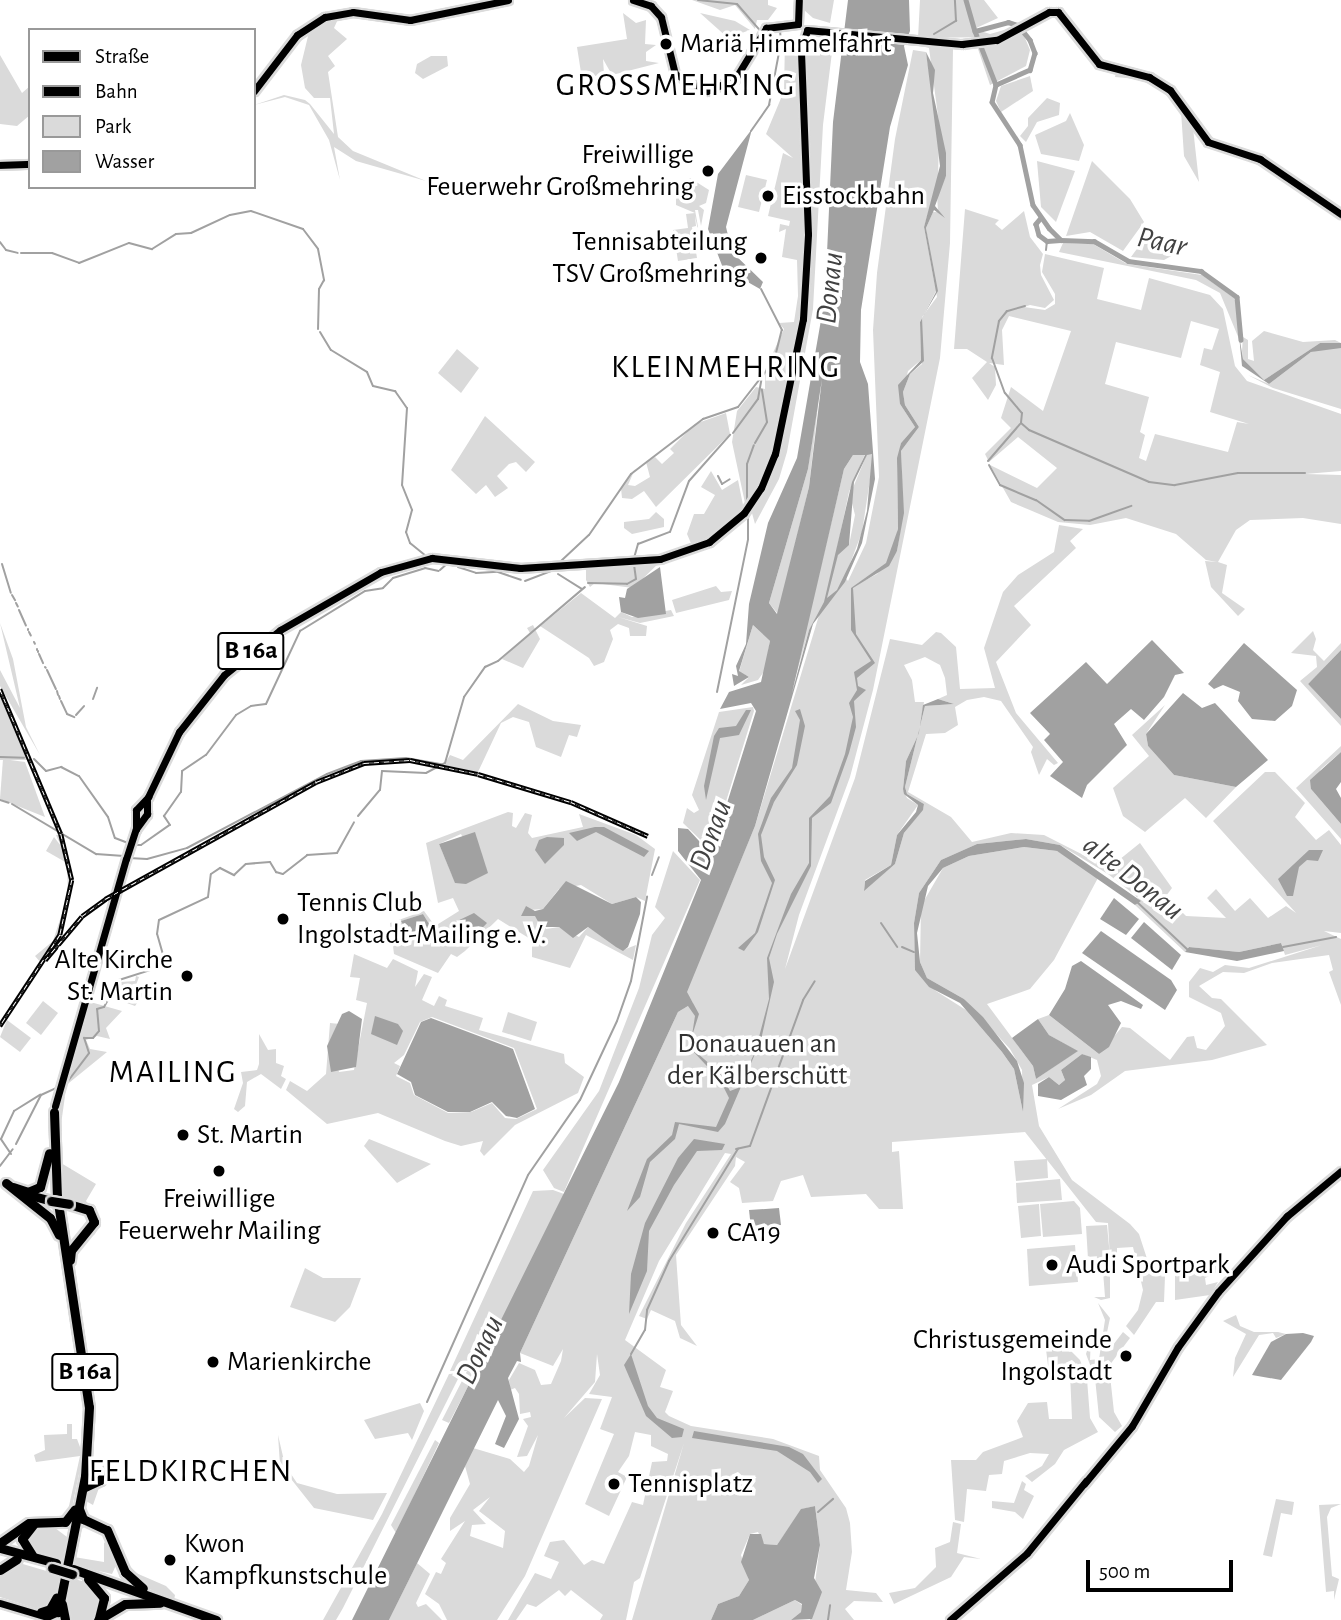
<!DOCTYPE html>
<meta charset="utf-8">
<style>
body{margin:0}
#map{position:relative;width:1341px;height:1620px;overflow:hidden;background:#fff;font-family:"Alegreya Sans",sans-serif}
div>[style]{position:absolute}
.green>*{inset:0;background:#dadada}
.water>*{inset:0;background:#a1a1a1}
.stream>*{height:2px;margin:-1px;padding:0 1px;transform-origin:1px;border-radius:1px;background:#a1a1a1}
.river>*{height:4.5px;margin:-2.25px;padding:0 2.25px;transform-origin:2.25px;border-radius:2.25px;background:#a1a1a1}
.roads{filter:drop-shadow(2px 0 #dbdbdb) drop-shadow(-2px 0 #dbdbdb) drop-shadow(0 2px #dbdbdb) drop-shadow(0 -2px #dbdbdb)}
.major>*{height:7px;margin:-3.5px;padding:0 3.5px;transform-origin:3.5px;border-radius:3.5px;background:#000}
.highway>*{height:9px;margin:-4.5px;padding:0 4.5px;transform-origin:4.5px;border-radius:4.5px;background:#000}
.rail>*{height:4.5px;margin-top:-2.25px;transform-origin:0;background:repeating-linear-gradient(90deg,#fff 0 5px,#000 0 10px);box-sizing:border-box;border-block:2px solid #000}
.bridges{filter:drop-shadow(2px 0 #dbdbdb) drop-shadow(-2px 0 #dbdbdb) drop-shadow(0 2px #dbdbdb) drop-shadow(0 -2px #dbdbdb)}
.highway-bridge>*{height:9px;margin:-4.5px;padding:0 4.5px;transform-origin:4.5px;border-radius:4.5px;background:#000}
.dots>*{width:19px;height:19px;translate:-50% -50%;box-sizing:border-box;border:4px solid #fff;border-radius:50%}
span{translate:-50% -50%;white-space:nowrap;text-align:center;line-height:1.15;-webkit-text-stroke:7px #fff;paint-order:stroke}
.shield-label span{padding:2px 5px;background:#fff;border:2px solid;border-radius:5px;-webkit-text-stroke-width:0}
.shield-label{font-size:26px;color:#000;font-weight:700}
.poi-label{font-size:28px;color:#000}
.left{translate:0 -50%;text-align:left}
.right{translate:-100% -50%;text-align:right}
.park-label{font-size:28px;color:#313131}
.water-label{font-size:30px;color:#424242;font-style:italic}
.quarter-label{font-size:32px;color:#000;letter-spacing:2px}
.legend{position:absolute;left:28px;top:28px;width:228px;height:161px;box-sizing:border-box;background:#fff;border:2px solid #999;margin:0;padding:9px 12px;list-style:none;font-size:21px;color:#000}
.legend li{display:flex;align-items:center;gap:14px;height:35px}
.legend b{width:35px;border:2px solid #999}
.scale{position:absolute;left:1086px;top:1560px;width:147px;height:32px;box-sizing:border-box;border:4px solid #000;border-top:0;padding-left:9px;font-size:21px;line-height:24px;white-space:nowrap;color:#000;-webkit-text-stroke:5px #fff;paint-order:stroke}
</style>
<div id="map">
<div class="green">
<i style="clip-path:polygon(692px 0,768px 0,768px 5px,777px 8px,768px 20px,757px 20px,755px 29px,735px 5px,720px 10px)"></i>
<i style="clip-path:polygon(803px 0,834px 0,830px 23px,813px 18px,804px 10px)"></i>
<i style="clip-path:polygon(920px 0,984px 0,998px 18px,974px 29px,990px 34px,1015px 27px,993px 37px,918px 38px)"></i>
<i style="clip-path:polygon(623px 13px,636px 23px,646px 20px,645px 44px,656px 45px,646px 52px,646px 61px,659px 63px,612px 75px,603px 59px,604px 74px,582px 79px,577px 47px,627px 39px)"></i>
<i style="clip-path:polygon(700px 13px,735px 21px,750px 30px,728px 38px)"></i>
<i style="clip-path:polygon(339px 17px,334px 28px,347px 39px,328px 56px,335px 66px,328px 72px,338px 137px,353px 151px,426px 181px,356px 161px,334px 147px,340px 180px,329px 140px,309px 105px,285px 97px,254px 105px,284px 95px,305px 100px,310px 104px,334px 134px,330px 98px,314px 98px,305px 88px,301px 65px,310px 28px)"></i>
<i style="clip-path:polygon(1022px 31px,1030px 50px,1026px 66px,990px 85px,977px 46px,998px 45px)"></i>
<i style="clip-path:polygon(785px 40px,797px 42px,801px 54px,824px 42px,833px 44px,823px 125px,813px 309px,787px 452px,779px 479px,755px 524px,749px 502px,745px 503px,732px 442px,737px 411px,756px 387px,765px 389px,765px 370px,784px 329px,779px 323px,794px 322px,798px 296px,797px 260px,782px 257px,786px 229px,779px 232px,780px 224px,789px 226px,790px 221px,768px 216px,783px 153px,793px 158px,766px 134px,784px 91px)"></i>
<i style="clip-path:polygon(evenodd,909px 43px,953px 49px,950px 243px,940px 358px,873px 690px,850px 777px,799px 915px,785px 969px,855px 778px,890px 639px,922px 645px,936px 632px,941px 633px,956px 647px,960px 689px,995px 688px,984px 648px,1003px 592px,1018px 575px,1054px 552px,1059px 525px,1083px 529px,1070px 541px,1076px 548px,1014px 606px,1031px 625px,996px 662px,1016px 713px,1058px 763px,1054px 765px,1047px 759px,1039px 775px,1031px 752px,1033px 747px,1001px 701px,984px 697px,967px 700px,955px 707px,958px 725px,945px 733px,926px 734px,908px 792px,951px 817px,972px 842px,1011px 833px,1044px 835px,1109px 868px,1140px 843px,1172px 888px,1166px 896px,1186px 916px,1226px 918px,1207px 898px,1216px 889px,1235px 911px,1250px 898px,1268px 918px,1286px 906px,1296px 913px,1213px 821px,1265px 772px,1275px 772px,1305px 803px,1295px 817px,1316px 840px,1329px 830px,1341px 845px,1341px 933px,1324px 931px,1341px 939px,1341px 1005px,1329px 972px,1333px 970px,1329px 955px,1272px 963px,1244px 973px,1223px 972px,1199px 986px,1212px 998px,1221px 999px,1267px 1045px,1212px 1060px,1125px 1071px,1091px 1095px,1058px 1109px,1097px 1084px,1101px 1076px,1097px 1060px,1082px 1054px,1061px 1070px,1065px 1080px,1059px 1085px,1049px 1077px,1032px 1085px,1039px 1126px,1072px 1180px,1130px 1224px,1139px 1234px,1152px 1274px,1165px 1276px,1164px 1302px,1156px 1302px,1134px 1335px,1126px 1326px,1138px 1310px,1143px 1290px,1133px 1247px,1117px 1248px,1117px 1260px,1110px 1263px,1110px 1298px,1101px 1300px,1094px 1297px,1105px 1297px,1102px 1258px,1088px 1259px,1086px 1226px,1107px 1225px,1110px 1257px,1105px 1258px,1110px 1259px,1108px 1223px,1096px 1222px,1025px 1132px,892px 1142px,892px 1152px,899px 1151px,903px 1209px,879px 1209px,866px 1194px,811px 1197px,803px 1175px,781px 1181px,773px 1201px,742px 1203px,739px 1188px,730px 1182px,745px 1162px,736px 1157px,735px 1166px,676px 1255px,681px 1325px,697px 1346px,680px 1338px,675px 1321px,651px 1310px,647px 1319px,639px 1316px,686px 1223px,731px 1154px,725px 1153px,659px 1261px,625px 1340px,666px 1370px,660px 1387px,673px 1391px,665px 1412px,669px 1416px,691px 1426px,773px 1439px,819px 1456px,820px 1470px,846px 1508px,850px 1523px,852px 1552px,846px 1590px,876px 1593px,883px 1602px,854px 1601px,845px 1609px,854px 1620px,810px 1620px,820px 1545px,815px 1506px,802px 1509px,777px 1545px,764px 1544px,758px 1532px,750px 1534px,741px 1555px,749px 1580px,739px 1596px,718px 1604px,711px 1620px,632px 1620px,684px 1443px,640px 1578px,634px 1582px,626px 1620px,600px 1620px,603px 1615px,571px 1590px,565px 1596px,559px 1590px,536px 1607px,527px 1604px,516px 1620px,508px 1620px,535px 1573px,551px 1579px,559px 1562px,544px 1556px,550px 1542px,564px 1540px,584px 1565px,592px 1560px,604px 1564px,632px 1502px,643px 1505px,652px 1462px,667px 1461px,668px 1454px,651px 1446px,651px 1435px,635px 1432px,629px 1456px,618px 1472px,627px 1477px,609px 1516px,585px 1504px,614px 1434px,600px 1429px,612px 1397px,589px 1394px,600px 1375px,597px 1354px,595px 1382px,564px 1418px,585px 1398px,602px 1399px,525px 1576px,497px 1620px,447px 1620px,439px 1604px,425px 1594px,436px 1572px,441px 1574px,446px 1563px,441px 1559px,465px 1521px,450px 1531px,450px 1518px,470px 1484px,465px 1466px,473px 1448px,510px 1459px,524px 1472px,529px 1466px,538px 1435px,527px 1456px,517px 1457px,528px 1426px,523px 1419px,531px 1417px,530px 1412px,520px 1414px,519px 1394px,515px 1388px,510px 1390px,509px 1380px,519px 1363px,535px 1370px,541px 1385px,551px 1384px,561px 1361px,563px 1349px,553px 1366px,520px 1353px,678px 1012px,693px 1003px,686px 992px,755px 826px,820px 612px,809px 630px,790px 696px,844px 469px,853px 455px,865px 454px,849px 492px,834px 563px,842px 546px,849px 545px,855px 515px,850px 495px,867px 454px,872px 454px,872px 467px,862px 532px,845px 577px,848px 581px,866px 543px,879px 477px,873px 330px,877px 273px,895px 139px,913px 50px,926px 52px,939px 138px,938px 179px,924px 227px,936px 291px,920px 322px,921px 360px,908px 371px,900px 404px,915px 427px,901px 443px,897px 468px,898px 529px,893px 551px,886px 564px,856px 585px,877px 574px,897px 551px,903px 513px,901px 451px,919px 427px,905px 405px,903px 392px,910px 374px,922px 364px,922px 317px,937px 297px,926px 228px,933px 212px,938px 212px,937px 194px,946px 176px,929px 48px,909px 43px,925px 657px,940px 665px,945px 678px,947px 695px,938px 699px,954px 704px,925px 706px,905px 787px,907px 794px,924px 804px,923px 809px,904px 833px,895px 864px,864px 890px,865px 880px,891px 865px,897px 835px,918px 805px,907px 798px,903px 789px,906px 761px,919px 733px,924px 702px,915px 702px,912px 680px,904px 665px,925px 657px,909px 43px,1026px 839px,1060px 845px,1108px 874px,1135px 895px,1140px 901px,1135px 905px,1185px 952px,1189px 947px,1239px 952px,1281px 943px,1285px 955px,1322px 945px,1249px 968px,1225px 965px,1213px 972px,1200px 968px,1189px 982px,1189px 997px,1221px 1013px,1225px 1026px,1206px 1050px,1197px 1048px,1194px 1036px,1187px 1037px,1170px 1060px,1130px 1028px,1122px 1027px,1099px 1054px,1049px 1015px,1038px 1019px,1049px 1035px,1077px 1051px,1036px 1079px,1033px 1066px,987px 1004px,1030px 989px,1054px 960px,1099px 876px,1057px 851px,1024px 847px,969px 856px,943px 868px,921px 906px,920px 962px,927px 978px,964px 999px,1010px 1049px,1022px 1070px,1023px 1112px,1014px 1069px,1002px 1052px,966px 1010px,936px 991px,915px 967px,914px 923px,919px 893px,941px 860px,977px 844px,1026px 839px,909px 43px,490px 1497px,479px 1511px,505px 1531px,503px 1548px,470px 1536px,472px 1525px,486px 1524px,473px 1510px,490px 1497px)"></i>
<i style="clip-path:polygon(0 55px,22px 93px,30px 86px,30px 115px,17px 126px,0 124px)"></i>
<i style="clip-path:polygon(431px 56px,447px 56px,448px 66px,423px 79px,415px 73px,417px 64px)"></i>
<i style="clip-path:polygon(1129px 73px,1153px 80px,1167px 89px,1181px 106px,1193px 128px,1199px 182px,1184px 156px,1181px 111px,1174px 100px,1148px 80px,1115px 77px,1116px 72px)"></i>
<i style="clip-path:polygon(1030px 76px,1033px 91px,1001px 112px,996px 101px,1001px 86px)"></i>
<i style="clip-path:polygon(1047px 98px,1060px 103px,1059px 115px,1037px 122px,1026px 142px,1020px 136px,1028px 126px,1028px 118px)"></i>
<i style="clip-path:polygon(1070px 113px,1084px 145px,1079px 161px,1041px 154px,1035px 135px,1066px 121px)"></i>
<i style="clip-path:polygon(1037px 161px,1075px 171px,1056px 222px,1041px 207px)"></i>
<i style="clip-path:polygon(1092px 161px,1130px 199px,1144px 222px,1123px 251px,1090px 232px,1066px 236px)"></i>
<i style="clip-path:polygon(746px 175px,767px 180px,759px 212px,738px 207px)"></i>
<i style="clip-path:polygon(690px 178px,709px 190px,706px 203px,699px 206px,704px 210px,701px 226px,698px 210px,695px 210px,702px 249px,695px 216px,696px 226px,692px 227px,697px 258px,678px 261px,673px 230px,688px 228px,686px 214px,695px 213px,676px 205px,676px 199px)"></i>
<i style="clip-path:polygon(evenodd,965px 209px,999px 220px,995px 224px,1002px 230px,1024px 211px,1030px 237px,1043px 254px,1040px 265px,1041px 275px,1054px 300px,1045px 308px,1030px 305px,1024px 307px,1045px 310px,1055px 304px,1055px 294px,1042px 272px,1045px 254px,1104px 268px,1097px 299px,1141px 310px,1149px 278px,1210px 295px,1223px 309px,1235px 366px,1247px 381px,1341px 414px,1341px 471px,1305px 474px,1341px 475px,1341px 524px,1303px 518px,1250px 520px,1236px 530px,1218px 562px,1227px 565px,1222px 593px,1245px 609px,1238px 616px,1211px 587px,1205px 561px,1217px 562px,1206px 560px,1176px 534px,1126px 518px,1090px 525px,1058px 522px,1011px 502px,990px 465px,1037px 488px,1057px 468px,1018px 437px,989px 462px,985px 454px,1011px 428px,1001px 418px,1011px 387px,1043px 411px,1071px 331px,1009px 316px,1002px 330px,1004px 365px,989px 363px,995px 367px,996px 385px,988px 400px,972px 378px,987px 362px,967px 349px,954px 349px,965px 209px,1191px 321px,1219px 329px,1212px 350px,1204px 348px,1200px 365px,1220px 372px,1210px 412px,1249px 424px,1237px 422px,1228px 452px,1155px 434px,1146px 461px,1139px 458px,1145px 435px,1140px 432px,1149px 397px,1105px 384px,1116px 342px,1181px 358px,1191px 321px)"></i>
<i style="clip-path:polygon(1150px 231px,1161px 244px,1177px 253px,1164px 260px,1131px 257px)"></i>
<i style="clip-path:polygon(1063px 243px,1093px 244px,1127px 264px,1202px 275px,1234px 298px,1239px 310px,1239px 339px,1220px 293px,1196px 280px,1059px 252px)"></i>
<i style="clip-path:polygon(1264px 331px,1303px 342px,1335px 340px,1341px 343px,1320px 343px,1264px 380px,1243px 359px,1242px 351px,1243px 337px,1248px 340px,1248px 359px,1254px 361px,1252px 341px)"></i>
<i style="clip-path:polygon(1332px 346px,1341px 348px,1341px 409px,1273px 388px,1248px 375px,1269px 384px,1311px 352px)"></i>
<i style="clip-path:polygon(457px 349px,479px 368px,461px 393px,438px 373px)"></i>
<i style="clip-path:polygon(821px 379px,809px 487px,778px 614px,769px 603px,808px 469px)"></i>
<i style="clip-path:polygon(726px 413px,730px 434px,656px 507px,644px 491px,632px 499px,622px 498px,621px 488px,635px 469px,628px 485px,635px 486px,650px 477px,646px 462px,655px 457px,662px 464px,674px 453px,670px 449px,695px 424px)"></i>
<i style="clip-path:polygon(485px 416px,535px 462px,526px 472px,516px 462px,509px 464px,497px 476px,508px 488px,495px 497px,486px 485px,476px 494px,451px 470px)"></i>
<i style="clip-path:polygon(711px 471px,722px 490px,738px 480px,744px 510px,721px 533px,693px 548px,687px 534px,694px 514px,704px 514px,715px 495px,701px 487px)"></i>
<i style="clip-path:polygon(656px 512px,664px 519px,664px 527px,632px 534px,624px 528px,624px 522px,649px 519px)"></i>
<i style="clip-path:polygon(660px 562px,633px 588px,595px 583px,590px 587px,586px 580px,586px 567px)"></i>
<i style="clip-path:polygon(716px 586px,721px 592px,732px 591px,729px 600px,676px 613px,672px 600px)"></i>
<i style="clip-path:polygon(581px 593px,615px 618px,621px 612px,632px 617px,671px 610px,674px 616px,640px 623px,618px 617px,647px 626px,646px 636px,630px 636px,629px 628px,618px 624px,610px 630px,613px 639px,604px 662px,594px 666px,589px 658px,540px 626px)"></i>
<i style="clip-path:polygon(0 623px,13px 659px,26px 727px,40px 755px,0 686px,0 670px,20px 708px)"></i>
<i style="clip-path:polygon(533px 625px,540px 639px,523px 668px,502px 659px,530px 633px,527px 628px)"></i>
<i style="clip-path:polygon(753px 625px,770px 641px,765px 670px,758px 680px,741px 685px,749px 677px,739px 672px)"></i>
<i style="clip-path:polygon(1313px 631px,1316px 639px,1313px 650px,1324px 661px,1341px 643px,1341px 650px,1308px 684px,1341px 719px,1341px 726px,1300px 681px,1317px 667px,1316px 656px,1291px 653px)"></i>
<i style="clip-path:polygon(0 695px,9px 712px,30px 760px,0 760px)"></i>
<i style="clip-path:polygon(518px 704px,553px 721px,581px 725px,577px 737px,569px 735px,561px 757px,536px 747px,529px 722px,513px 717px,501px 723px,478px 772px,444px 765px,450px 755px,463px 760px)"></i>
<i style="clip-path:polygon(1165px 705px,1146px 734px,1148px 746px,1174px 775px,1236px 787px,1206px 818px,1185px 798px,1145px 832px,1123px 816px,1113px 788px,1149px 756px,1132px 735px)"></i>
<i style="clip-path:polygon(753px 707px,754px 711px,711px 850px,683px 823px,687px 808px,694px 813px,699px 810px,692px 795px,719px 712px)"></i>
<i style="clip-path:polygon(1341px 746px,1341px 752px,1321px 769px,1311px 789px,1341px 824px,1341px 839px,1296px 788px)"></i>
<i style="clip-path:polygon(3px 759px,25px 762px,45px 817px,0 799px)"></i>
<i style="clip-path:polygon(evenodd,508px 812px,513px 813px,512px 826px,516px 828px,525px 813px,532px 815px,528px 833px,532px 838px,583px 827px,579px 814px,636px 835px,655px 849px,645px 901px,636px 897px,612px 904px,581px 885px,559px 889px,543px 909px,529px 910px,522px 916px,536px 916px,546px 929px,559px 927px,579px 937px,588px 927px,623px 950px,636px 945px,633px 960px,586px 935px,570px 968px,532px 957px,532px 940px,498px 919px,465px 951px,457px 957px,451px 954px,438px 973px,394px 954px,390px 923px,424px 911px,435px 926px,459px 911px,453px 898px,438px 903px,426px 843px,508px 812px,461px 834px,482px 876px,452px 875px,439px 844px,461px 834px,508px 812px,423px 914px,439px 940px,435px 946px,414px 937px,402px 921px,423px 914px)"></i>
<i style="clip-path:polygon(60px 834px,70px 868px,70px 895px,66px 916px,55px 941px,41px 963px,35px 956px,53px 941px,68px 895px,67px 863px,46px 851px,54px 837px,61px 846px,56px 835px)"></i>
<i style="clip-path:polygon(673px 851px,700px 880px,564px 1192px,554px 1188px,543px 1170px,599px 1091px,639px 988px,652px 935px,665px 918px,655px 907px)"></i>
<i style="clip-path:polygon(evenodd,354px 954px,387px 968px,393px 959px,418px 971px,415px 987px,424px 974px,432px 977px,422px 1000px,434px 1006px,439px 996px,447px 1000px,445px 1006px,483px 1018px,479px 1030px,564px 1054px,565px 1063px,584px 1077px,578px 1093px,515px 1125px,484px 1156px,480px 1151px,483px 1141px,461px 1146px,445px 1141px,378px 1113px,327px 1124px,286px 1090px,290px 1081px,307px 1091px,326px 1074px,330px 1023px,340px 1024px,331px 1040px,339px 1072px,354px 1070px,367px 1003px,356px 1000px,360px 978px,350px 977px,354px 954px,432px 1017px,514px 1048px,537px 1109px,516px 1119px,505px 1118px,492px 1103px,471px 1112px,448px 1113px,414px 1095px,410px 1083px,396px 1076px,400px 1066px,394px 1063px,404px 1055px,420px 1022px,432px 1017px)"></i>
<i style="clip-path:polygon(136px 976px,139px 977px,136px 985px,146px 991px,135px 1006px,113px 998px,121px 982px,135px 981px)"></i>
<i style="clip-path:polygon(43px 1001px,58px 1013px,41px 1035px,26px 1023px)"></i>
<i style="clip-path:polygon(87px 1001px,122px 1011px,106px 1028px,110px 1039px,97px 1036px,86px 1040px,90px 1049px,107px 1052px,59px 1091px)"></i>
<i style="clip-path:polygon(508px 1012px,537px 1022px,531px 1041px,502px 1032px)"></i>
<i style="clip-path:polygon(7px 1020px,31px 1038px,20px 1052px,0 1037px)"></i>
<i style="clip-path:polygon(259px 1034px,268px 1050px,276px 1049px,276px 1063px,284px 1066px,281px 1076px,286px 1079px,281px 1089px,261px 1074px,247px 1082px,245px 1106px,238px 1112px,234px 1109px,243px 1083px,241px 1072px,257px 1070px,259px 1064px)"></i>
<i style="clip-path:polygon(65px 1096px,56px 1160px,96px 1184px,86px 1201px,100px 1219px,95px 1234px,77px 1249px,74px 1273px,72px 1252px,94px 1231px,97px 1221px,86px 1206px,60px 1201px,55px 1161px,55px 1126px,59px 1101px)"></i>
<i style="clip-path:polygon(369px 1139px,431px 1164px,397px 1183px,364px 1146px)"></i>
<i style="clip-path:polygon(1047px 1159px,1048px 1178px,1016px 1181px,1014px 1161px)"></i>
<i style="clip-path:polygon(1060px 1179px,1062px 1200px,1017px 1203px,1016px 1183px)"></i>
<i style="clip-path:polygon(553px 1190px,564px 1194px,493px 1340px,477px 1334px,472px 1350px,477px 1352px,481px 1345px,488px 1348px,449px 1423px,442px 1420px,467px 1371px,450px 1371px,533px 1191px)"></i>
<i style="clip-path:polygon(1074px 1201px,1080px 1208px,1082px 1234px,1043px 1237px,1040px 1204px)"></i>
<i style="clip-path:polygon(1039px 1204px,1041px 1236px,1021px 1238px,1018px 1206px)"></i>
<i style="clip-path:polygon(1075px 1245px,1078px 1282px,1029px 1286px,1027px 1249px)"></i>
<i style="clip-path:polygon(1224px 1263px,1221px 1270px,1205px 1278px,1206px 1285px,1218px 1282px,1210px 1295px,1175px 1300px,1175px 1275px)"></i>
<i style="clip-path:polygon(305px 1268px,323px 1278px,361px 1278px,350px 1307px,335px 1322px,290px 1307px)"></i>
<i style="clip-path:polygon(1098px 1303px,1110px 1318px,1104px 1347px,1113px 1345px,1123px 1332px,1130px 1338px,1109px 1366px,1114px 1412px,1122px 1426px,1115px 1432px,1099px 1417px,1095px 1378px,1086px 1354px,1091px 1337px,1090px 1360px,1099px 1359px,1105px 1320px)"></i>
<i style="clip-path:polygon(1236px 1315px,1240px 1326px,1254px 1332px,1278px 1332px,1286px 1334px,1276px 1338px,1273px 1333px,1259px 1335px,1233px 1377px,1235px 1358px,1246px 1334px,1223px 1321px)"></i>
<i style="clip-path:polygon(1045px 1341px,1065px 1345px,1080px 1360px,1087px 1379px,1090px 1418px,1098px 1432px,1064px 1450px,1055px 1464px,1032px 1482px,1025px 1476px,1042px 1466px,1049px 1454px,1030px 1453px,1004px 1461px,1002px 1474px,989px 1475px,986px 1491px,967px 1489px,964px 1522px,955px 1520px,951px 1460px,976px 1460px,983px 1452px,1023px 1437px,1017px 1421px,1028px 1403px,1047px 1402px,1049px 1419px,1072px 1419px,1070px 1373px,1049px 1374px)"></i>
<i style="clip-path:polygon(461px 1373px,343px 1608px,336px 1620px,323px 1620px,382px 1514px,449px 1374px)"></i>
<i style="clip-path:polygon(420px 1403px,424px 1411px,412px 1440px,408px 1433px,375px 1439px,364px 1420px)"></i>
<i style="clip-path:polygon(67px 1424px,72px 1424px,72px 1439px,77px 1439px,83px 1455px,70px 1517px,60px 1522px,24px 1524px,0 1542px,25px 1521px,67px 1515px,80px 1456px,36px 1462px,34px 1455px,45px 1450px,44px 1435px,67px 1434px)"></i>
<i style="clip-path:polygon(278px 1435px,285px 1465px,297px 1483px,337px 1494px,387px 1493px,373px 1520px,314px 1508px,280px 1465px)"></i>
<i style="clip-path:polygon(435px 1440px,439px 1443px,396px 1533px,391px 1525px)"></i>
<i style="clip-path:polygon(1022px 1481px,1026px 1484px,1024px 1490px,1034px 1496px,1023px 1519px,1015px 1512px,992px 1508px,992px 1501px,1014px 1503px)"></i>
<i style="clip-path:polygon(101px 1482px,93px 1505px,86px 1501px,86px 1518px,111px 1527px,123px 1558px,136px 1573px,166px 1586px,175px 1595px,174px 1600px,136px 1583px,129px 1576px,111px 1533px,86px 1520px,80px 1508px,85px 1486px)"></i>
<i style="clip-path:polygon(1276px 1499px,1294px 1502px,1292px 1515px,1281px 1513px,1272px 1557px,1263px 1555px)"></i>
<i style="clip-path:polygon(1341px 1504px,1331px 1508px,1327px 1517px,1332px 1576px,1339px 1579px,1334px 1600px,1334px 1591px,1326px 1592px,1319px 1505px)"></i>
<i style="clip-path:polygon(953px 1522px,961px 1524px,957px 1553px,981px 1559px,964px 1557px,951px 1577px,894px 1604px,889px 1593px,915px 1588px,936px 1567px,935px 1548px,950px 1542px)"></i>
<i style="clip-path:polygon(evenodd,90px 1524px,110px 1537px,117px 1563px,112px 1574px,68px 1564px,78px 1527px,90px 1524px,87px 1525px,101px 1529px,109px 1539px,104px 1543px,104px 1562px,74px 1557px,79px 1531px,87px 1525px)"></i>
<i style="clip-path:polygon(51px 1525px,67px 1537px,62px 1562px,34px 1554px,23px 1542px,35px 1526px)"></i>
<i style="clip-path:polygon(16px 1562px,60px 1575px,54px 1604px,41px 1610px,0 1597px,0 1574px)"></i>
<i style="clip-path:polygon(417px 1563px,430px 1574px,416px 1603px,418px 1607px,426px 1604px,442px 1620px,389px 1620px)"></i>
<i style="clip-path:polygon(66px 1577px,90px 1583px,103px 1597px,96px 1620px,67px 1620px)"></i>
<i style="clip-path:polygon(795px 1600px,802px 1605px,801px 1612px,791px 1620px,753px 1620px)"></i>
</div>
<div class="water">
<i style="clip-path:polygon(evenodd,848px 0,909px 0,910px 31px,904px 46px,908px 65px,890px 127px,861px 310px,860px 362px,868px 384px,875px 479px,862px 543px,845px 582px,813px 624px,755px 826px,687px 992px,699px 1014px,691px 1039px,696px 1052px,721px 1074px,730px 1091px,738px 1088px,755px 1052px,769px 999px,767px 958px,791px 894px,809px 863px,809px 818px,830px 796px,845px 754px,853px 717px,849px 703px,857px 690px,854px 672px,871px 661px,851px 630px,851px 588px,886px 563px,898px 529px,897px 458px,901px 443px,915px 427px,900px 404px,898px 385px,921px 360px,920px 322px,936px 292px,924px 227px,940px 166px,926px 52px,935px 70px,933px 93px,946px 153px,946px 176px,935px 206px,945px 218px,934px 210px,926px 228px,938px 291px,922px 318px,924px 361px,910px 374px,903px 392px,905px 405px,919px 427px,901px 451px,904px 513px,897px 551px,889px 566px,853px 588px,856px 634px,875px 663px,857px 678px,858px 686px,866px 690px,854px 701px,856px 727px,849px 753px,831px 803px,812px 818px,811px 866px,777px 934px,769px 958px,774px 982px,761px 1040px,725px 1124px,718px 1132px,679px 1124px,675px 1139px,650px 1162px,640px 1197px,627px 1211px,647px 1159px,672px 1135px,675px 1122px,716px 1127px,729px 1098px,720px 1080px,690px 1048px,695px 1016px,688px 1006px,678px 1012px,520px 1353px,521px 1362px,517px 1361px,508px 1378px,519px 1419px,504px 1448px,495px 1444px,506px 1416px,498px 1400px,389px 1620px,352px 1620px,619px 1082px,701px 880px,678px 851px,678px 828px,688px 829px,711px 854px,756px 711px,751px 703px,720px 709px,729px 692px,761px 682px,770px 641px,753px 625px,739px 671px,749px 677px,734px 686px,732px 674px,738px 676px,736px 666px,746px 644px,749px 604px,768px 523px,797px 458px,825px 297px,833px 122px,848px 0,822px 379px,809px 487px,777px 614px,769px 603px,808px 469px,822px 379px,848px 0,872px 454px,867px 511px,857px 549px,837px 590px,827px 598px,838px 555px,849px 545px,854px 482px,867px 455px,872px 454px,848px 0,853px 455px,865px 455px,852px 482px,824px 602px,809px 630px,792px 693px,844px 469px,853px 455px)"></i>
<i style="clip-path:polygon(752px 129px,726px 227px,732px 252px,763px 282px,760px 289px,723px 268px,708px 229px,718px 174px)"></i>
<i style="clip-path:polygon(1239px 335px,1243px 359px,1264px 380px,1320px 343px,1341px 343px,1341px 348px,1311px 352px,1269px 384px,1242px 366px)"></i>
<i style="clip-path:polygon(660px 567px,666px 614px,638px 618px,621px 612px,619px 597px,625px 598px,627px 589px)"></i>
<i style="clip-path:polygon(1152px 640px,1184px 673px,1175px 675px,1164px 697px,1144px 720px,1131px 709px,1114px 724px,1127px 745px,1087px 785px,1082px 798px,1050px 776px,1063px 762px,1044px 740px,1050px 734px,1030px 713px,1086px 662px,1107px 684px)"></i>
<i style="clip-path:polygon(1244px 643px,1297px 690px,1292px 706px,1275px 721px,1252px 719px,1238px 701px,1240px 692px,1223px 685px,1214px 689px,1208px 684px)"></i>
<i style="clip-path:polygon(1341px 650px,1341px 719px,1308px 684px)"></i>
<i style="clip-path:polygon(1183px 693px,1202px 708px,1215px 703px,1268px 760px,1236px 787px,1174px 775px,1148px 746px,1146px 734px)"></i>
<i style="clip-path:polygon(938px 699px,954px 704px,925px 706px,905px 787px,907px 794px,924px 804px,923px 810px,904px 833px,895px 864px,864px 891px,865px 881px,891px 865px,897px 835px,916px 812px,918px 805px,904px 794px,903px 789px,906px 761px,919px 733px,923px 705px)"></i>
<i style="clip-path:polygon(800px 709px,805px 726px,797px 765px,774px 802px,761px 835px,764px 857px,775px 880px,758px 932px,744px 951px,738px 948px,755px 933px,772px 883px,761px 861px,758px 834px,771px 798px,792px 768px,800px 720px,795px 711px)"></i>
<i style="clip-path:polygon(746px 710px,751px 710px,739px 735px,720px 738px,706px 800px,704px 786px,714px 736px,719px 728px,736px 726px)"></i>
<i style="clip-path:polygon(1341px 752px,1341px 782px,1336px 789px,1341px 798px,1341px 824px,1311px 789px,1310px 780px)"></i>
<i style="clip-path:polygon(595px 827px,604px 827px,649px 851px,644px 857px,596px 832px,577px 841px,569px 833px)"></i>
<i style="clip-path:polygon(475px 832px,488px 873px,466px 884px,455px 883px,439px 844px)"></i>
<i style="clip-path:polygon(547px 837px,564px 838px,564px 845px,545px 864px,535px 850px,539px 840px)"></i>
<i style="clip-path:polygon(1026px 839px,1060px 845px,1141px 901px,1135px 905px,1057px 851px,1024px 847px,969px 856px,943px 868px,928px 886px,917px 933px,920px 962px,927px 978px,964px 999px,983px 1017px,1017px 1061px,1024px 1083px,1023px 1112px,1014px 1069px,1002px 1052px,960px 1003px,929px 987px,915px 970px,914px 923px,919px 893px,941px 860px,977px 844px)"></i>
<i style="clip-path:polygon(1309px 850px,1323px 850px,1318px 861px,1307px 860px,1299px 867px,1293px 896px,1287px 896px,1278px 879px)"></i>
<i style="clip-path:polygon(566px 881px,612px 904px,636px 897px,641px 902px,640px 914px,628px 947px,623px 951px,616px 947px,588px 927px,573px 938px,559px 927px,541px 927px,535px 916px,521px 916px,526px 906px,535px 911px,543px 909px)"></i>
<i style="clip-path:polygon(1114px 898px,1139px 919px,1126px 935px,1100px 919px)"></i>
<i style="clip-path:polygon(474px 913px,487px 923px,469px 942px,451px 924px)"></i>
<i style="clip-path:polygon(423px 914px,439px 940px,435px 946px,409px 934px,401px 921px)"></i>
<i style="clip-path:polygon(1144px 922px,1181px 955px,1172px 970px,1131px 938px)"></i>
<i style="clip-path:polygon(1101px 931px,1171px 980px,1177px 990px,1165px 1010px,1082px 953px)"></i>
<i style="clip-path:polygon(1281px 943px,1284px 951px,1237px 961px,1185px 952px,1189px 947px,1239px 952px)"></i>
<i style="clip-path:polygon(1081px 961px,1143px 1005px,1141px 1009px,1121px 1001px,1108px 1005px,1121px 1023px,1109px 1047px,1099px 1054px,1049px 1015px,1065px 989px,1072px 966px)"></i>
<i style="clip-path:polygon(349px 1011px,362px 1019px,356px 1067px,331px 1072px,327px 1046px,342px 1014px)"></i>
<i style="clip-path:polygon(375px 1016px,398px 1024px,403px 1031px,397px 1045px,371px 1034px)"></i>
<i style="clip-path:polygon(431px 1018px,513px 1049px,535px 1109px,517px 1118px,506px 1116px,492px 1102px,470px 1112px,448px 1112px,415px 1095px,411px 1082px,397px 1074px,421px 1022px)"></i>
<i style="clip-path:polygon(1038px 1019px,1049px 1035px,1078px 1051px,1036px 1079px,1033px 1066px,1012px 1038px)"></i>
<i style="clip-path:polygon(1082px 1054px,1091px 1057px,1091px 1069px,1084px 1076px,1087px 1085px,1061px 1100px,1038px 1096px,1038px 1084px,1049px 1077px,1059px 1085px,1065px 1080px,1061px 1070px)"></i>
<i style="clip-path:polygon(694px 1139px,725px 1144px,722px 1150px,697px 1151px,674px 1185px,649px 1231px,647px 1271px,629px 1314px,631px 1274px,645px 1223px,678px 1158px)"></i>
<i style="clip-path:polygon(779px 1208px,781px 1225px,751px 1228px,749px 1210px)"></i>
<i style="clip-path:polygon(1303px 1333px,1314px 1336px,1311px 1342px,1281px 1380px,1252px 1375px,1271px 1342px,1286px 1334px)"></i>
<i style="clip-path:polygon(631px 1354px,648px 1406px,657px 1418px,684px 1429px,682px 1437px,672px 1438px,646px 1416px,624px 1365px)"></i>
<i style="clip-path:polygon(694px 1431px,789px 1447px,803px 1454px,822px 1479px,818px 1483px,810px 1472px,777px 1451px,692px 1438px)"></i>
<i style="clip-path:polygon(815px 1506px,820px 1545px,814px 1578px,822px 1592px,812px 1619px,791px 1620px,801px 1612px,802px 1604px,795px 1600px,753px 1620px,711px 1620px,718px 1604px,739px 1596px,749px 1580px,741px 1562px,750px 1534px,761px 1534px,764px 1544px,777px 1545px,801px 1509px)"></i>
</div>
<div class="stream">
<i style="left:698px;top:0;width:39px;rotate:6deg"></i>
<i style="left:737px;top:4px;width:35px;rotate:49deg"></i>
<i style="left:934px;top:34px;width:26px;rotate:-31deg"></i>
<i style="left:956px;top:21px;width:21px;rotate:-93deg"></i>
<i style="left:751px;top:131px;width:32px;rotate:-55deg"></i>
<i style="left:769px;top:105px;width:64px;rotate:-79.2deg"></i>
<i style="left:781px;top:42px;width:11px;rotate:-95deg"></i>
<i style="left:780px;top:31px;width:15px;rotate:176deg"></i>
<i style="left:0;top:242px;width:10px;rotate:53deg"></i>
<i style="left:6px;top:250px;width:12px;rotate:14deg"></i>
<i style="left:1046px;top:250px;width:9px;rotate:-84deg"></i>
<i style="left:21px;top:253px;width:31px"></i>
<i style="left:52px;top:253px;width:29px;rotate:20deg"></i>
<i style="left:79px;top:263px;width:54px;rotate:-21.8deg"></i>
<i style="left:129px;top:243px;width:24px;rotate:15deg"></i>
<i style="left:152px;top:249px;width:28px;rotate:-32deg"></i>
<i style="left:176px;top:234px;width:15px;rotate:-4deg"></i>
<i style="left:191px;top:233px;width:43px;rotate:-24.8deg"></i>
<i style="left:230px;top:215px;width:21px;rotate:-11deg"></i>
<i style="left:251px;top:211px;width:55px;rotate:19.1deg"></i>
<i style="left:303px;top:229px;width:25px;rotate:53deg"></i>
<i style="left:318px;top:249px;width:32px;rotate:79deg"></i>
<i style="left:324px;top:280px;width:10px;rotate:119deg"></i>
<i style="left:319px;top:289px;width:40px;rotate:91.4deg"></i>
<i style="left:1025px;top:306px;width:19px;rotate:164deg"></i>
<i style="left:1007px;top:311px;width:13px;rotate:129deg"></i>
<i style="left:999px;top:321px;width:38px;rotate:101deg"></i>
<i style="left:992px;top:358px;width:37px;rotate:70deg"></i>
<i style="left:1005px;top:393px;width:26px;rotate:50deg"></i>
<i style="left:1022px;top:413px;width:10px;rotate:96deg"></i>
<i style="left:1021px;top:423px;width:11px;rotate:41deg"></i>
<i style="left:1029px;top:430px;width:131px;rotate:23.4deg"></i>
<i style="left:1149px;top:482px;width:26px;rotate:7deg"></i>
<i style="left:1175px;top:485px;width:64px;rotate:-10.8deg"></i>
<i style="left:1238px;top:473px;width:67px"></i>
<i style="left:320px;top:332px;width:21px;rotate:59deg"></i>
<i style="left:331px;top:350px;width:42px;rotate:31.4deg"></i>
<i style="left:367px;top:372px;width:15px;rotate:67deg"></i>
<i style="left:373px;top:386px;width:23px;rotate:13deg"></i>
<i style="left:395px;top:391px;width:21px;rotate:55deg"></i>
<i style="left:407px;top:408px;width:77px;rotate:93.7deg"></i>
<i style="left:402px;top:485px;width:27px;rotate:68deg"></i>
<i style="left:412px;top:510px;width:23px;rotate:105deg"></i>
<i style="left:406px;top:532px;width:12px;rotate:70deg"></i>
<i style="left:410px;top:543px;width:21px;rotate:39deg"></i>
<i style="left:733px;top:433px;width:42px;rotate:-53.7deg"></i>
<i style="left:758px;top:399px;width:22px;rotate:-80deg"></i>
<i style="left:755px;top:443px;width:24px;rotate:-60deg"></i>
<i style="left:767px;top:422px;width:33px;rotate:-99deg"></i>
<i style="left:988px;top:461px;width:49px;rotate:-49.1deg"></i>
<i style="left:989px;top:465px;width:23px;rotate:61deg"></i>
<i style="left:1000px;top:485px;width:39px;rotate:23deg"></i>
<i style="left:1036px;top:500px;width:35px;rotate:35deg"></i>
<i style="left:1065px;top:520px;width:24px;rotate:2deg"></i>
<i style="left:1089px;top:521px;width:45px;rotate:-19.7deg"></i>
<i style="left:718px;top:476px;width:9px;rotate:63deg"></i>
<i style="left:722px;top:484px;width:9px;rotate:-32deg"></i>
<i style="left:747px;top:505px;width:41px;rotate:-90deg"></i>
<i style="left:747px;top:464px;width:20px;rotate:-70deg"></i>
<i style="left:634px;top:558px;width:15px;rotate:-74deg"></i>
<i style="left:638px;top:544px;width:34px;rotate:-21deg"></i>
<i style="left:670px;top:532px;width:54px;rotate:-69.6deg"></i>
<i style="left:689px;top:481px;width:62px;rotate:-48.3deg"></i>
<i style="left:561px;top:561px;width:38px;rotate:-43deg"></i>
<i style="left:589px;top:535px;width:74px;rotate:-55.5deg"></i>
<i style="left:631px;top:474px;width:91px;rotate:-37.4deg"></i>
<i style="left:703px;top:419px;width:37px;rotate:-19deg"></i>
<i style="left:738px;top:407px;width:58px;rotate:-52deg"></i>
<i style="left:774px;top:361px;width:32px;rotate:-76deg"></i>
<i style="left:782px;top:330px;width:46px;rotate:-117.1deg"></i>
<i style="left:2px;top:564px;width:30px;rotate:73deg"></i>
<i style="left:458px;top:567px;width:19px;rotate:18deg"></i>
<i style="left:476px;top:573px;width:22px;rotate:-3deg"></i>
<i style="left:498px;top:572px;width:24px;rotate:19deg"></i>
<i style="left:440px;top:570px;width:9px;rotate:-41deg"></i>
<i style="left:447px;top:564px;width:9px;rotate:13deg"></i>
<i style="left:558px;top:574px;width:28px;rotate:32deg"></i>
<i style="left:525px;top:581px;width:34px;rotate:-21deg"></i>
<i style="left:588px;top:583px;width:39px;rotate:1deg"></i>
<i style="left:627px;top:584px;width:10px;rotate:-29deg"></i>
<i style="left:636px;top:579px;width:15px;rotate:-98deg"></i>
<i style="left:12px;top:595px;width:6px;rotate:59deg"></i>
<i style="left:16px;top:603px;width:4px;rotate:63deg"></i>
<i style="left:19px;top:610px;width:17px;rotate:66deg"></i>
<i style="left:28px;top:629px;width:1px;rotate:90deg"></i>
<i style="left:29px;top:632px;width:4px;rotate:63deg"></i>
<i style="left:34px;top:642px;width:2px;rotate:63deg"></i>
<i style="left:37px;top:649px;width:1px;rotate:90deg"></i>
<i style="left:38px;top:651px;width:1px;rotate:90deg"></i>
<i style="left:39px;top:654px;width:10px;rotate:66deg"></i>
<i style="left:45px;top:667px;width:1px;rotate:45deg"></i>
<i style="left:47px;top:670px;width:21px;rotate:65deg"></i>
<i style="left:57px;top:691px;width:4px;rotate:76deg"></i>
<i style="left:717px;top:692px;width:156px;rotate:-78.5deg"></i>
<i style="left:748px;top:539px;width:25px;rotate:-90deg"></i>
<i style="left:59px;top:696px;width:3px;rotate:72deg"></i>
<i style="left:93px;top:699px;width:12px;rotate:-70deg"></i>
<i style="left:61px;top:701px;width:14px;rotate:65deg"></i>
<i style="left:67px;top:714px;width:8px;rotate:23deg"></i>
<i style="left:76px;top:715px;width:12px;rotate:-48deg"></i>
<i style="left:0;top:757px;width:24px;rotate:2deg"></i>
<i style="left:34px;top:759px;width:17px;rotate:45deg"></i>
<i style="left:46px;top:771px;width:16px;rotate:-15deg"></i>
<i style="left:61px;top:767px;width:20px;rotate:27deg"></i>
<i style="left:79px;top:776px;width:50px;rotate:54.7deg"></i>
<i style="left:108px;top:817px;width:22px;rotate:72deg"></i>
<i style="left:115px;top:838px;width:14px;rotate:21deg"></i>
<i style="left:0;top:800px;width:9px;rotate:18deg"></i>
<i style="left:12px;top:804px;width:98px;rotate:30.8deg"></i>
<i style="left:96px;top:854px;width:28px;rotate:4deg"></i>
<i style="left:358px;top:816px;width:34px;rotate:-50deg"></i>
<i style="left:380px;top:790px;width:19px;rotate:-84deg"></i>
<i style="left:382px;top:771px;width:44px;rotate:2.6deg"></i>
<i style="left:426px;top:773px;width:21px;rotate:-28deg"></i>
<i style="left:445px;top:763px;width:69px;rotate:-73.9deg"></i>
<i style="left:464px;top:697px;width:37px;rotate:-55deg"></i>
<i style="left:485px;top:667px;width:14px;rotate:-25deg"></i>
<i style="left:498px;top:661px;width:114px;rotate:-40.4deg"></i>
<i style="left:133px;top:845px;width:8px"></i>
<i style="left:141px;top:845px;width:35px;rotate:-35deg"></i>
<i style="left:170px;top:825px;width:11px;rotate:-124deg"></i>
<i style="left:164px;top:816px;width:29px;rotate:-55deg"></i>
<i style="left:181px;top:792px;width:21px;rotate:-87deg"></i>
<i style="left:182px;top:771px;width:29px;rotate:-34deg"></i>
<i style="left:206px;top:755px;width:50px;rotate:-53.1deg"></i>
<i style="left:236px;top:715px;width:17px;rotate:-31deg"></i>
<i style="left:251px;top:706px;width:15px;rotate:-8deg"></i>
<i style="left:266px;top:704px;width:81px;rotate:-65deg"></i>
<i style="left:300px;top:631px;width:76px;rotate:-31.6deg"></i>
<i style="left:365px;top:591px;width:18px;rotate:-9deg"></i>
<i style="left:383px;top:588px;width:14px;rotate:-45deg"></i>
<i style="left:393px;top:578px;width:34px;rotate:-17deg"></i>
<i style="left:425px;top:568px;width:14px;rotate:12deg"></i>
<i style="left:129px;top:858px;width:18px;rotate:3deg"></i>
<i style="left:147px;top:859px;width:41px;rotate:-15.4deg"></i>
<i style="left:187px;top:848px;width:158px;rotate:-27.9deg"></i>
<i style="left:327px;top:774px;width:36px;rotate:-21deg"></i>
<i style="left:361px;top:761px;width:45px;rotate:-3.8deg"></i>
<i style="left:406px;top:758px;width:36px;rotate:10deg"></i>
<i style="left:652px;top:875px;width:19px;rotate:-69deg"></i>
<i style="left:1136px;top:901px;width:71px;rotate:43.3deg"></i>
<i style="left:881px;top:923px;width:29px;rotate:56deg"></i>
<i style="left:902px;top:947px;width:13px;rotate:23deg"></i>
<i style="left:1283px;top:947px;width:54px;rotate:-10.7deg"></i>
<i style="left:65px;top:1085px;width:40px;rotate:-53deg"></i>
<i style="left:89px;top:1053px;width:16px;rotate:-108deg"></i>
<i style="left:84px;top:1038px;width:9px"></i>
<i style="left:93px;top:1038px;width:9px;rotate:-49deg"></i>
<i style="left:99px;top:1031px;width:22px;rotate:-95deg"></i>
<i style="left:97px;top:1009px;width:7px;rotate:-16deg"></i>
<i style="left:104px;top:1007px;width:31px;rotate:-61deg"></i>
<i style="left:119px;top:980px;width:49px;rotate:-17.7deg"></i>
<i style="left:166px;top:965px;width:32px;rotate:-106deg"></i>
<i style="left:157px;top:934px;width:14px;rotate:-82deg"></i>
<i style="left:159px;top:920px;width:54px;rotate:-25.1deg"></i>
<i style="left:208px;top:897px;width:23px;rotate:-83deg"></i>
<i style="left:211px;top:874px;width:11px;rotate:-34deg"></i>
<i style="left:220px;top:868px;width:16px;rotate:27deg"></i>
<i style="left:234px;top:875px;width:16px;rotate:-43deg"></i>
<i style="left:246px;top:864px;width:24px;rotate:-5deg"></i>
<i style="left:270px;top:862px;width:12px;rotate:59deg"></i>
<i style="left:276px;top:872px;width:7px;rotate:16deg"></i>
<i style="left:283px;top:874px;width:31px;rotate:-38deg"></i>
<i style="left:307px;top:855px;width:30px;rotate:-4deg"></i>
<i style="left:337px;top:853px;width:35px;rotate:-61deg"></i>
<i style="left:16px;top:1144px;width:55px;rotate:-63deg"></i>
<i style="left:41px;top:1095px;width:17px;rotate:-25deg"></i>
<i style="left:736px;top:1149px;width:14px;rotate:-12deg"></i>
<i style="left:750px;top:1146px;width:155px;rotate:-70deg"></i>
<i style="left:803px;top:1000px;width:22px;rotate:-58deg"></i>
<i style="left:11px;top:1154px;width:18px;rotate:-124deg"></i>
<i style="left:1px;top:1139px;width:31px;rotate:-65deg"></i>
<i style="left:14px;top:1111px;width:31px;rotate:-32deg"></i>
<i style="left:0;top:1166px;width:21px;rotate:-53deg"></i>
<i style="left:631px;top:1354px;width:28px;rotate:-60deg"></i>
<i style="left:645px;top:1330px;width:20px;rotate:-84deg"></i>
<i style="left:647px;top:1310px;width:54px;rotate:-65.8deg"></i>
<i style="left:669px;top:1261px;width:132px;rotate:-58.4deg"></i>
<i style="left:427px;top:1402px;width:248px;rotate:-66deg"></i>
<i style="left:528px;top:1175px;width:91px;rotate:-55.3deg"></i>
<i style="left:580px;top:1100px;width:87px;rotate:-64.9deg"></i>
<i style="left:617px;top:1021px;width:42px;rotate:-70.7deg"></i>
<i style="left:631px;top:981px;width:86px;rotate:-79.2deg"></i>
<i style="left:818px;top:1512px;width:20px;rotate:-41deg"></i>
<i style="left:828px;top:1620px;width:15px;rotate:-82deg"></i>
</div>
<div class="river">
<i style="left:966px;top:0;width:32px;rotate:74deg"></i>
<i style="left:975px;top:31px;width:34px;rotate:-15deg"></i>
<i style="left:1008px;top:22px;width:10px;rotate:17deg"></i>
<i style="left:1018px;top:25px;width:19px;rotate:51deg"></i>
<i style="left:1030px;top:40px;width:14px;rotate:69deg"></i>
<i style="left:1035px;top:53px;width:18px;rotate:106deg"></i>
<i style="left:1030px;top:70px;width:37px;rotate:156deg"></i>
<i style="left:996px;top:85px;width:17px;rotate:103deg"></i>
<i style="left:992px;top:102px;width:51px;rotate:56.9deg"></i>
<i style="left:1020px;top:145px;width:61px;rotate:77.8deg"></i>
<i style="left:1033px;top:205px;width:28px;rotate:55deg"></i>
<i style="left:1049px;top:228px;width:17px;rotate:45deg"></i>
<i style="left:1061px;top:240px;width:33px;rotate:2deg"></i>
<i style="left:1094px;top:241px;width:39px;rotate:30deg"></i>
<i style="left:1128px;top:261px;width:74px;rotate:7.8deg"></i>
<i style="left:1201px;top:271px;width:44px;rotate:35.8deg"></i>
<i style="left:1237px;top:297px;width:43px;rotate:84.7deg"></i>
<i style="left:975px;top:31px;width:58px;rotate:68.7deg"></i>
<i style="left:1041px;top:218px;width:8px;rotate:130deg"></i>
<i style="left:1036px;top:224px;width:11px;rotate:75deg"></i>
<i style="left:1039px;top:235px;width:10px;rotate:37deg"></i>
<i style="left:1047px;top:241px;width:13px;rotate:-4deg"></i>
</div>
<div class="roads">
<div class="major">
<i style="left:633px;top:0;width:19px;rotate:18deg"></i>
<i style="left:651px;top:6px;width:15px;rotate:48deg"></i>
<i style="left:661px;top:17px;width:59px;rotate:76.2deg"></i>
<i style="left:675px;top:74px;width:36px;rotate:28deg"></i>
<i style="left:707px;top:91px;width:30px;rotate:-23deg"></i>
<i style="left:735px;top:79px;width:60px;rotate:-58.7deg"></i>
<i style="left:766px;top:28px;width:32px;rotate:-7deg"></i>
<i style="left:798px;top:24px;width:24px;rotate:-88deg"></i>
<i style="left:807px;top:30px;width:156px;rotate:5.2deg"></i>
<i style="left:962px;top:44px;width:35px;rotate:-7deg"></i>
<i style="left:997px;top:40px;width:59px;rotate:-28.3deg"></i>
<i style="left:1049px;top:12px;width:9px"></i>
<i style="left:1058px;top:12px;width:66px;rotate:51.7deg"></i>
<i style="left:1099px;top:64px;width:52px;rotate:14.6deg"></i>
<i style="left:1149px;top:77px;width:25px;rotate:32deg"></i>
<i style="left:1170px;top:90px;width:64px;rotate:53.8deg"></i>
<i style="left:1208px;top:142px;width:55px;rotate:18.1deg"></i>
<i style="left:1260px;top:159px;width:98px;rotate:34.2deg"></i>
<i style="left:254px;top:91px;width:71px;rotate:-52.5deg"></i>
<i style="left:297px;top:35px;width:33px;rotate:-33deg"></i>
<i style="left:325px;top:17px;width:28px;rotate:-10deg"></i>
<i style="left:353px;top:12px;width:58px;rotate:8deg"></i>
<i style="left:410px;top:20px;width:100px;rotate:-11.5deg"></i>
<i style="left:0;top:165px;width:30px;rotate:-2deg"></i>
<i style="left:136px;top:829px;width:19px;rotate:-90deg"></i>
<i style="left:136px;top:810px;width:18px;rotate:-47deg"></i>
<i style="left:148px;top:797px;width:72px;rotate:-64.5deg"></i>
<i style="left:179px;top:732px;width:73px;rotate:-51.7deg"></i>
<i style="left:224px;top:675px;width:72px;rotate:-38.8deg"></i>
<i style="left:280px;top:630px;width:116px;rotate:-29.9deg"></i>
<i style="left:381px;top:572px;width:53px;rotate:-15.4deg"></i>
<i style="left:432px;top:558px;width:89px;rotate:6.5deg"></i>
<i style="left:520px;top:568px;width:140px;rotate:-3.7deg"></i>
<i style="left:660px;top:559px;width:52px;rotate:-19.1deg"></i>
<i style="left:709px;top:542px;width:45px;rotate:-39.6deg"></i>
<i style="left:744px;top:513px;width:30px;rotate:-56deg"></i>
<i style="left:761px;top:488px;width:37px;rotate:-68deg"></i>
<i style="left:775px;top:454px;width:138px;rotate:-78.3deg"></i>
<i style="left:803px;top:319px;width:85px;rotate:-86.6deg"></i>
<i style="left:808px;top:234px;width:185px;rotate:-92.2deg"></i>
<i style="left:801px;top:49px;width:20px;rotate:-72deg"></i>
<i style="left:55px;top:1106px;width:257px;rotate:-74deg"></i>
<i style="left:126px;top:859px;width:32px;rotate:-72deg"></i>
<i style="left:136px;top:829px;width:19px;rotate:-54deg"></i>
<i style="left:147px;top:814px;width:13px;rotate:-90deg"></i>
<i style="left:1084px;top:1484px;width:75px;rotate:-50.4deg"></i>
<i style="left:1132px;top:1426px;width:91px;rotate:-59.8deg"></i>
<i style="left:1178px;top:1347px;width:68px;rotate:-54deg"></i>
<i style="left:1218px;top:1292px;width:103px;rotate:-47.8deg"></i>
<i style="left:1287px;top:1216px;width:70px;rotate:-39.8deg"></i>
<i style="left:0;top:1603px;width:49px;rotate:16.6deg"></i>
<i style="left:47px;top:1617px;width:12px;rotate:-24deg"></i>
<i style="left:950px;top:1620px;width:102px;rotate:-41deg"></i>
<i style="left:1027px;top:1553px;width:93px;rotate:-50.7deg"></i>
</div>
<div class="highway">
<i style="left:54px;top:1112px;width:84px;rotate:88deg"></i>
<i style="left:57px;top:1196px;width:213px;rotate:81.4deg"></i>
<i style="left:89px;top:1407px;width:69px;rotate:93.3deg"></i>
<i style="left:85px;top:1476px;width:139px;rotate:101.2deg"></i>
<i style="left:6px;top:1183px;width:56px;rotate:38.5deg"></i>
<i style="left:50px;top:1218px;width:19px;rotate:62deg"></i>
<i style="left:13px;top:1187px;width:16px;rotate:18deg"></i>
<i style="left:28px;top:1192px;width:13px;rotate:-23deg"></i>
<i style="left:40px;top:1187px;width:35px;rotate:-75deg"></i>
<i style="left:22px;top:1193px;width:30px;rotate:15deg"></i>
<i style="left:69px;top:1204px;width:21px;rotate:17deg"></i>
<i style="left:89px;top:1210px;width:13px;rotate:67deg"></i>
<i style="left:94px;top:1222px;width:36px;rotate:129deg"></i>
<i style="left:71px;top:1250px;width:10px;rotate:96deg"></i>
<i style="left:83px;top:1488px;width:19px;rotate:-25deg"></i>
<i style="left:100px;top:1480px;width:16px;rotate:-52deg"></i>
<i style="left:79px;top:1509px;width:11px;rotate:68deg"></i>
<i style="left:83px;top:1519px;width:26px;rotate:25deg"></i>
<i style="left:107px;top:1530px;width:46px;rotate:66.8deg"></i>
<i style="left:125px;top:1572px;width:24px;rotate:42deg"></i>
<i style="left:0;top:1543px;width:35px;rotate:-35deg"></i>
<i style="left:29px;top:1523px;width:36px;rotate:-2deg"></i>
<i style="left:65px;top:1522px;width:16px;rotate:-52deg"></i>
<i style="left:0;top:1548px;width:58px;rotate:15deg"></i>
<i style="left:32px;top:1555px;width:19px;rotate:-122deg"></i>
<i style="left:22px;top:1539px;width:18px;rotate:-52deg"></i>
<i style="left:73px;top:1569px;width:152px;rotate:19.6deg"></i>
<i style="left:0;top:1570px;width:20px;rotate:-33deg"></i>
<i style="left:88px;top:1579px;width:25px;rotate:50deg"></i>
<i style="left:104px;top:1598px;width:21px;rotate:104deg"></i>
<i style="left:62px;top:1604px;width:16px;rotate:79deg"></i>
<i style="left:41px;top:1612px;width:9px;rotate:-18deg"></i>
<i style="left:50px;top:1609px;width:13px;rotate:-61deg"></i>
<i style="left:98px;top:1620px;width:31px;rotate:-31deg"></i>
<i style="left:125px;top:1604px;width:35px;rotate:-2deg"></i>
</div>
</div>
<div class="rail">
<i style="left:0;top:689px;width:157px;rotate:67.2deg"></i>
<i style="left:61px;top:834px;width:47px;rotate:76.6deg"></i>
<i style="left:72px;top:880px;width:56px;rotate:102.3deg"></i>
<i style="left:60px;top:935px;width:109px;rotate:123.4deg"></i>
<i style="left:45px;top:960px;width:57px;rotate:-49.9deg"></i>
<i style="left:82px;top:916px;width:29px;rotate:-36deg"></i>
<i style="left:105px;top:899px;width:241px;rotate:-29deg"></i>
<i style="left:316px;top:782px;width:52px;rotate:-21.6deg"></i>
<i style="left:364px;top:763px;width:46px;rotate:-3.7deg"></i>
<i style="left:410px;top:760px;width:69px;rotate:11.6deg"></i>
<i style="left:478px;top:774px;width:97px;rotate:16.8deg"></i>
<i style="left:571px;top:802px;width:84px;rotate:23.8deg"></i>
</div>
<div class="bridges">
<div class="highway-bridge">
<i style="left:51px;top:1201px;width:18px;rotate:9deg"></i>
<i style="left:52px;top:1568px;width:21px;rotate:17deg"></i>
</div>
</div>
<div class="dots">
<i style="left:666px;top:44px;background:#000"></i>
<i style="left:708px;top:171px;background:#000"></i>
<i style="left:768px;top:196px;background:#000"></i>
<i style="left:761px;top:258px;background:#000"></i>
<i style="left:283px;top:919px;background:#000"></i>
<i style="left:187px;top:976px;background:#000"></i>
<i style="left:183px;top:1135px;background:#000"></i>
<i style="left:219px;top:1171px;background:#000"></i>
<i style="left:713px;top:1233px;background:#000"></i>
<i style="left:1052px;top:1265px;background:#000"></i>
<i style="left:1126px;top:1356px;background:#000"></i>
<i style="left:213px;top:1362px;background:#000"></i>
<i style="left:614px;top:1484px;background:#000"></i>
<i style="left:170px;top:1560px;background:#000"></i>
</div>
<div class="shield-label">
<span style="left:251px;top:651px">B 16a</span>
<span style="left:85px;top:1372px">B 16a</span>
</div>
<div class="poi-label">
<span class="left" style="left:680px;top:44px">Mariä Himmelfahrt</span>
<span class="right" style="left:694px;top:171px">Freiwillige<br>Feuerwehr Großmehring</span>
<span class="left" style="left:782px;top:196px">Eisstockbahn</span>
<span class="right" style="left:747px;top:258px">Tennisabteilung<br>TSV Großmehring</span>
<span class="left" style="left:297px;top:919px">Tennis Club<br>Ingolstadt-Mailing e. V.</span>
<span class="right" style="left:173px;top:976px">Alte Kirche<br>St. Martin</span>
<span class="left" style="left:197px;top:1135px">St. Martin</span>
<span style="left:219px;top:1215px">Freiwillige<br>Feuerwehr Mailing</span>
<span class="left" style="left:727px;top:1233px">CA19</span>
<span class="left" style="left:1066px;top:1265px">Audi Sportpark</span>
<span class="right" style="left:1112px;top:1356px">Christusgemeinde<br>Ingolstadt</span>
<span class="left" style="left:227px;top:1362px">Marienkirche</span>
<span class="left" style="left:628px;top:1484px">Tennisplatz</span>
<span class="left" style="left:184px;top:1560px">Kwon<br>Kampfkunstschule</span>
</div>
<div class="park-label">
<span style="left:757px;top:1060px">Donauauen an<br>der Kälberschütt</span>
</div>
<div class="water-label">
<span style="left:1162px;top:242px;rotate:12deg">Paar</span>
<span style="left:830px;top:288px;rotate:-84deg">Donau</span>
<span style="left:711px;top:835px;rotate:-70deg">Donau</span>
<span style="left:1133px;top:878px;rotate:38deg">alte Donau</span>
<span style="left:480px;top:1350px;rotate:-64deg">Donau</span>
</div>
<div class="quarter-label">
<span style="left:676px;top:85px">GROSSMEHRING</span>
<span style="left:726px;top:367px">KLEINMEHRING</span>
<span style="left:173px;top:1072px">MAILING</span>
<span style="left:191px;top:1471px">FELDKIRCHEN</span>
</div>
<ul class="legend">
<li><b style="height:9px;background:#000"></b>Straße</li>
<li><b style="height:9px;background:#000"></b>Bahn</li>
<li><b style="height:19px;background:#dadada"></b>Park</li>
<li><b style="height:19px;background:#a1a1a1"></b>Wasser</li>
</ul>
<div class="scale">500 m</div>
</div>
